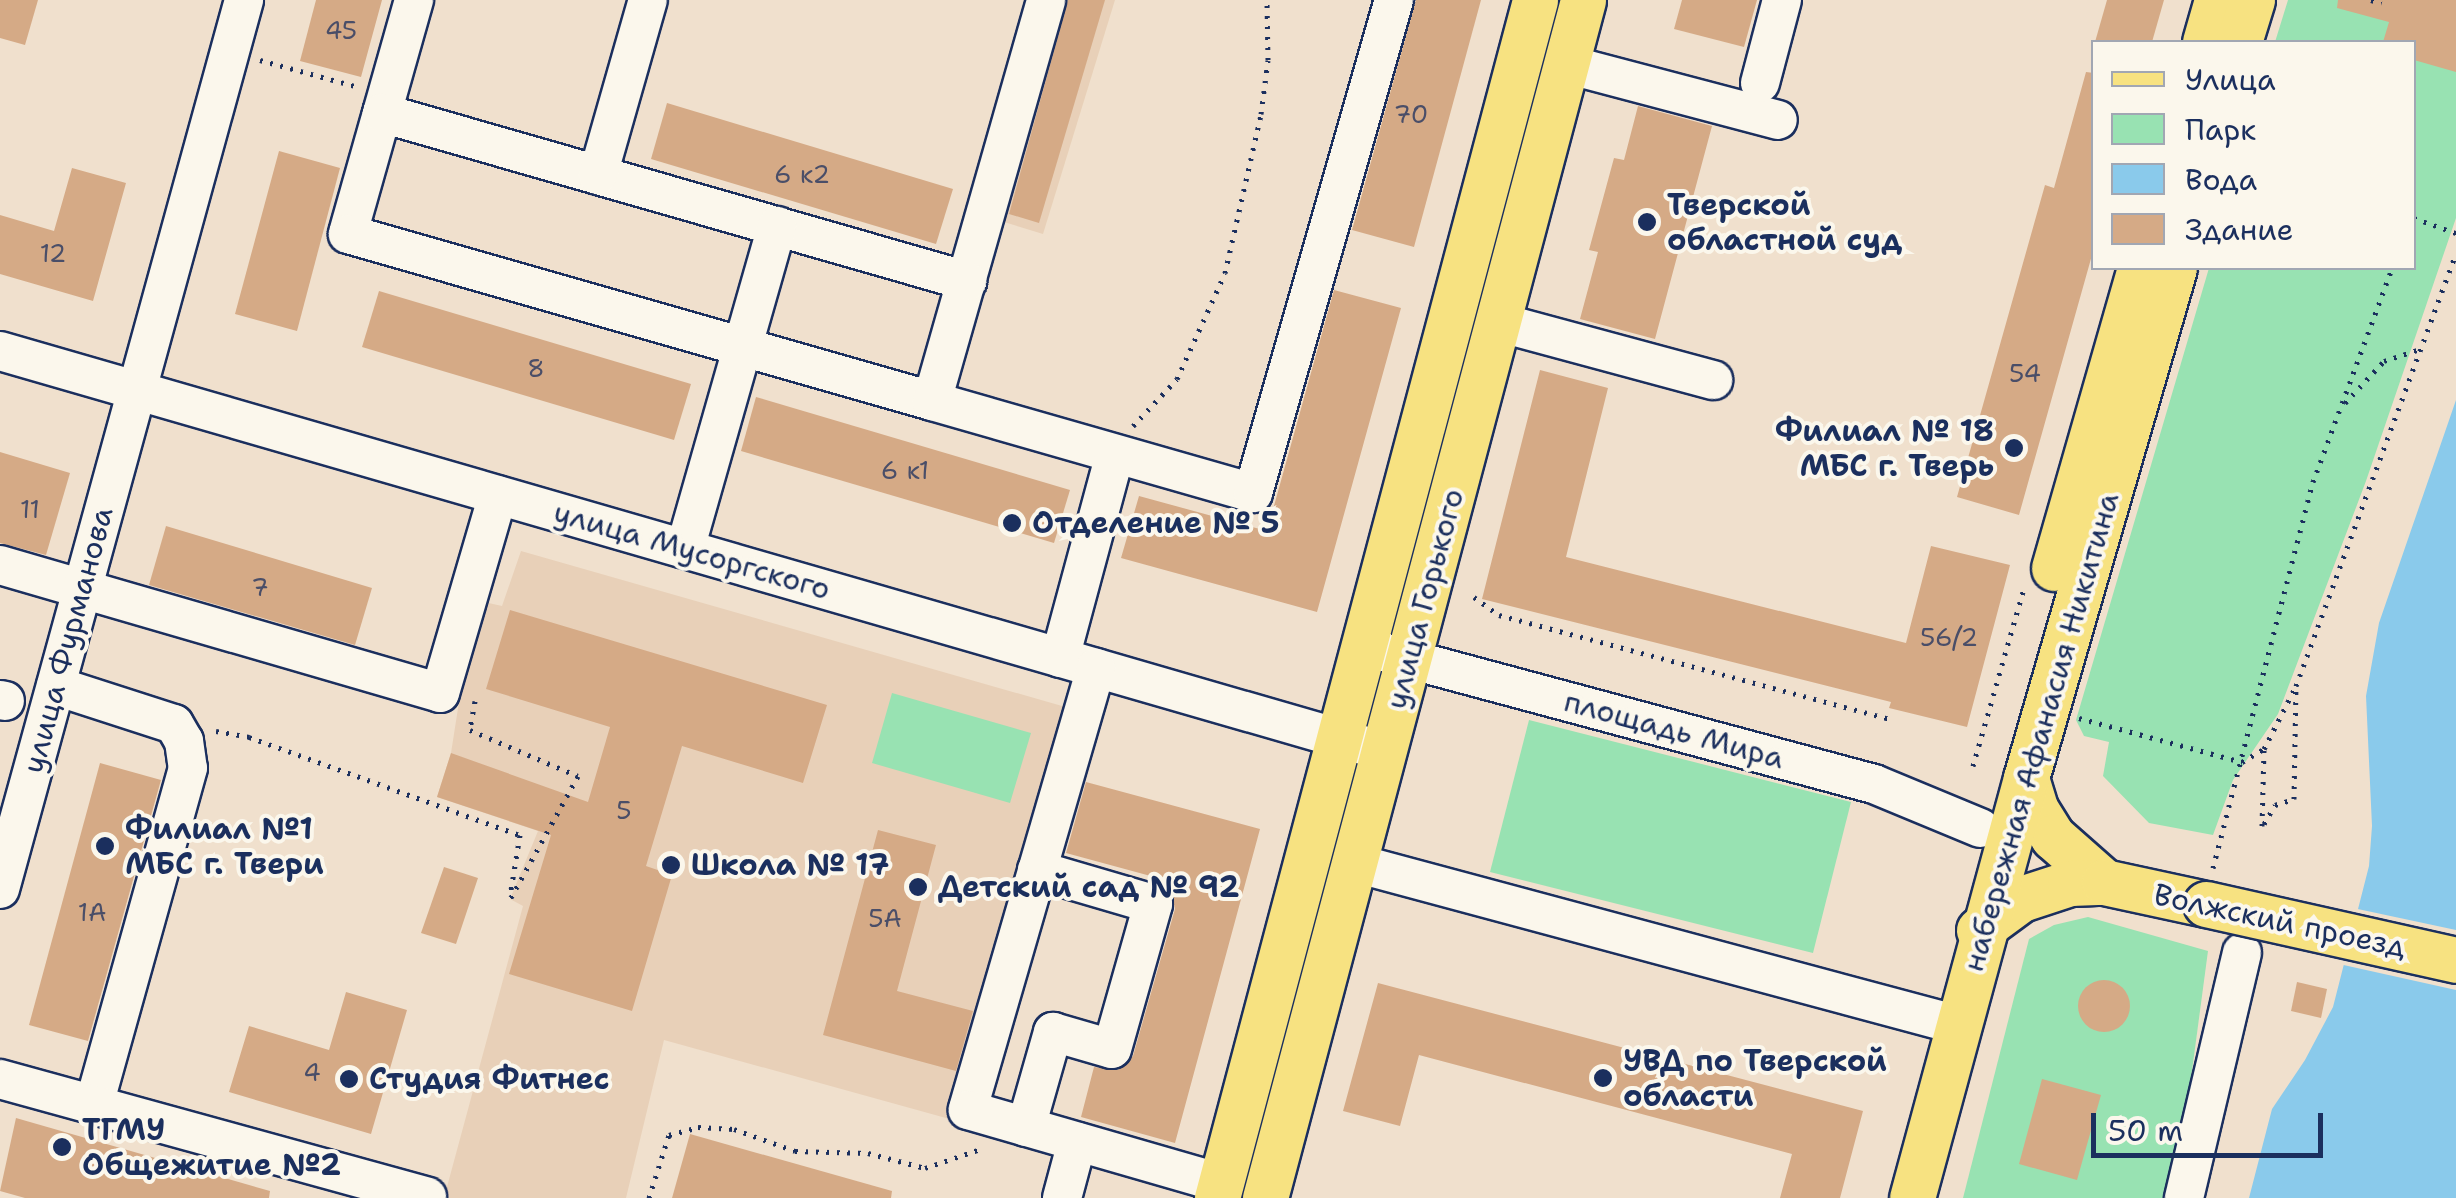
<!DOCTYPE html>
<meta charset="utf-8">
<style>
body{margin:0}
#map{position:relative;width:2456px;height:1198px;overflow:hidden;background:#f0e0cd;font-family:"Shantell Sans",sans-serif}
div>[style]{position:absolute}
.built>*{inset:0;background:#e8d0b8}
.green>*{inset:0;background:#98e2b2}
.water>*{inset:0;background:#8acaeb}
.pier>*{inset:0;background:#f0e0cd}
.building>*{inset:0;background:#d5aa86}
.round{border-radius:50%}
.path>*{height:5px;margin-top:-2.5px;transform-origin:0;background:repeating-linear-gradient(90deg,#1b2f5e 0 2.5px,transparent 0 10.5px)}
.roads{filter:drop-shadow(2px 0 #1b2f5e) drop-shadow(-2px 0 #1b2f5e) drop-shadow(0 2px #1b2f5e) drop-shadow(0 -2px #1b2f5e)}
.minor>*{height:38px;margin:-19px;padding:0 19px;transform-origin:19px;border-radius:19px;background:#fbf7ec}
.major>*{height:45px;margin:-22.5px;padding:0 22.5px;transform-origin:22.5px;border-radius:22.5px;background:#f7e281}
.bridges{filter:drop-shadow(2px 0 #1b2f5e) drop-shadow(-2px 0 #1b2f5e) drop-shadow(0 2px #1b2f5e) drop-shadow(0 -2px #1b2f5e)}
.major-bridge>*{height:45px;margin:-22.5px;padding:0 22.5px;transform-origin:22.5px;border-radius:22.5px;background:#f7e281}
.dots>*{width:28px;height:28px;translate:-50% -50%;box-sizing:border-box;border:5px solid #fbf7ec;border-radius:50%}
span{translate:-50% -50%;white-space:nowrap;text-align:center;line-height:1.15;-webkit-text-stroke:8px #fbf7ec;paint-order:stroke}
.number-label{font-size:25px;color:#4a4e68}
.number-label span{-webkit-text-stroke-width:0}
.poi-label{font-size:30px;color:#1b2f5e;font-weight:700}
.left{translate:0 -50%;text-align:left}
.right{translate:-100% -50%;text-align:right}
.street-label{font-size:30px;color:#1b2f5e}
.legend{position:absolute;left:2091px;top:40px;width:325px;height:230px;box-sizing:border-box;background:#fbf7ec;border:2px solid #a1a7b3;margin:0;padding:12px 18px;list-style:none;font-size:30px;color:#1b2f5e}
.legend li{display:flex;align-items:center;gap:20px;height:50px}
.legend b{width:50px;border:2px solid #a1a7b3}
.scale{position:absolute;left:2091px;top:1113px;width:232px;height:45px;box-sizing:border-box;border:5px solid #1b2f5e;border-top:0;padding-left:12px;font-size:30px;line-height:35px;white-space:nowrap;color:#1b2f5e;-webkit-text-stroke:8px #fbf7ec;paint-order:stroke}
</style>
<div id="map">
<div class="built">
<i style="clip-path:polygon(1060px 0,1115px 0,1043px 234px,994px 219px)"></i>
<i style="clip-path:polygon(521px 551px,1069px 708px,964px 1123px,664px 1040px,626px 1198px,444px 1198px,523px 906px,510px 899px,538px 831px,437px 797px,451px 753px,475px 600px,502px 606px)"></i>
</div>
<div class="green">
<i style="clip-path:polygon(2288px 0,2456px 0,2456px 218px,2366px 481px,2278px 714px,2233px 780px,2213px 835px,2149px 823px,2103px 776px,2109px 742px,2084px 736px,2076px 720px,2209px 268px,2414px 268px,2414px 42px,2275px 42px)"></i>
<i style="clip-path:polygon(892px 693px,1031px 733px,1010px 803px,872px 763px)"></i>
<i style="clip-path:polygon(1529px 720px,1851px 802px,1813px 953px,1490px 872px)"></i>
<i style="clip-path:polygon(2088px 917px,2208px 951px,2175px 1198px,1963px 1198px,2029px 939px,2054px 925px)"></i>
</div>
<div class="water">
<i style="clip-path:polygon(2456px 400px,2456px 1198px,2249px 1198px,2272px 1109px,2305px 1060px,2333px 1007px,2369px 866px,2372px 826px,2366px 696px,2379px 623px)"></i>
</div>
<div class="pier">
<i style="clip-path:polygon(2353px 908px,2456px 930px,2456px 990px,2339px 964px)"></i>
</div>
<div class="building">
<i style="clip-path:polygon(0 0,38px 0,25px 45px,0 38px)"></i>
<i style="clip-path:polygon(316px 0,382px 0,361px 77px,300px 61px)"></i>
<i style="clip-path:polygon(1068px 0,1105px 0,1039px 223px,1009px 214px)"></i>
<i style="clip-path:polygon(1416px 0,1481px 0,1414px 247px,1352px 230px)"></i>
<i style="clip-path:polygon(1682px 0,1757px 0,1744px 47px,1674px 29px)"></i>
<i style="clip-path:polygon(2107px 0,2164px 0,2152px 42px,2095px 42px)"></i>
<i style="clip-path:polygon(2338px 0,2456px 0,2456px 72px,2414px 60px,2414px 42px,2383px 42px,2389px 22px,2337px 8px)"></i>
<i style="clip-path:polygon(2086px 72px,2094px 73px,2094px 248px,2019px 515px,1957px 497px,2045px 185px,2054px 188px)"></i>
<i style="clip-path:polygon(667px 103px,953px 189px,936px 244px,651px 159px)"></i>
<i style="clip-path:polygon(1638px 106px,1712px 126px,1655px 339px,1580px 319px,1598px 252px,1589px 250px,1614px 158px,1624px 160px)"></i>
<i style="clip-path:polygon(279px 151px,340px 168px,297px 331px,235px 314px)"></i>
<i style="clip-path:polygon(72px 168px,126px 183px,93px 301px,0 274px,0 215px,54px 231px)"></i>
<i style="clip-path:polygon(1334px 290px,1401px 308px,1317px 612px,1121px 558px,1139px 496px,1267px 531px)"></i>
<i style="clip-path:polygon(379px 291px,691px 384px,674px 440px,362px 347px)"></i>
<i style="clip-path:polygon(1540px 370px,1608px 388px,1566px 557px,1906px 643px,1931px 546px,2010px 565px,1967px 727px,1889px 708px,1891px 702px,1482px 599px)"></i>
<i style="clip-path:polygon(756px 397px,1070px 490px,1054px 543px,741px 451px)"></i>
<i style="clip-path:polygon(0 452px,70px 473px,46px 555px,0 543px)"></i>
<i style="clip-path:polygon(166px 526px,372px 588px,355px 645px,149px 585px)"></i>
<i style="clip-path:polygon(510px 610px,827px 705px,803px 783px,682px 746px,646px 866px,672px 875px,632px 1011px,509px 974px,551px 835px,437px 797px,451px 753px,588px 802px,610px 727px,486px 689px)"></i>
<i style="clip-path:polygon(100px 763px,161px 780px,88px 1041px,29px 1025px)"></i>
<i style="clip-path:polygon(1086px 782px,1260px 829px,1175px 1143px,1081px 1117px,1094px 1067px,1118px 1070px,1133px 1056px,1175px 909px,1169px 881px,1066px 853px)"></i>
<i style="clip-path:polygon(878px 830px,936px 845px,897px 991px,973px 1011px,956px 1071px,823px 1035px)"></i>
<i style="clip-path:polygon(444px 867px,478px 878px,456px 944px,421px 933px)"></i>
<i class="round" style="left:2078px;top:980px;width:52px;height:52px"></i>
<i style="clip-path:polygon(2297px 982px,2327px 989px,2321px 1018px,2291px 1011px)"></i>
<i style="clip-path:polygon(1378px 983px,1863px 1111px,1840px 1198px,1780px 1198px,1792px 1154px,1419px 1055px,1400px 1126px,1343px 1111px)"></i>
<i style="clip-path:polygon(346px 992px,407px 1010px,371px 1134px,229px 1092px,249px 1026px,329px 1050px)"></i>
<i style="clip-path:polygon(2042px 1079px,2101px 1095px,2077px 1180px,2019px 1164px)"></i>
<i style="clip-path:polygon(16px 1118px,270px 1191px,269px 1198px,25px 1198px,0 1191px)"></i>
<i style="clip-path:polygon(690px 1134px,892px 1191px,891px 1198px,672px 1198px)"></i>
</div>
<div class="path">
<i style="left:2371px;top:0;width:11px;rotate:15deg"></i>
<i style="left:260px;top:60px;width:98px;rotate:15.3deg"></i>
<i style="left:2414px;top:218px;width:45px;rotate:19.7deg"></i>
<i style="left:2345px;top:403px;width:57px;rotate:-47.1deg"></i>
<i style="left:2384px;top:361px;width:41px;rotate:-18.4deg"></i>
<i style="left:1133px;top:426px;width:64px;rotate:-46.9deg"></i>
<i style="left:1177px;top:379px;width:116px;rotate:-65.6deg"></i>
<i style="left:1225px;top:273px;width:163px;rotate:-77.2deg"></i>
<i style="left:1261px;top:114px;width:54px;rotate:-82.6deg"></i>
<i style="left:1268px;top:60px;width:60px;rotate:-91deg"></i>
<i style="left:1474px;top:597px;width:31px;rotate:36deg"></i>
<i style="left:1499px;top:615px;width:406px;rotate:14.9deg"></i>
<i style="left:475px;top:701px;width:29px;rotate:100deg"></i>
<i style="left:470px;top:730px;width:117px;rotate:23.1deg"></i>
<i style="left:578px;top:776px;width:141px;rotate:118.9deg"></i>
<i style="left:2079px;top:718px;width:169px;rotate:15.1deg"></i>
<i style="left:2242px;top:762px;width:26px;rotate:-31deg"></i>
<i style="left:216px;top:731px;width:34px;rotate:10deg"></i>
<i style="left:249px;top:737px;width:288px;rotate:19.9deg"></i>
<i style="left:520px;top:835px;width:62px;rotate:99.3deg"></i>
<i style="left:1973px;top:766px;width:185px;rotate:-74deg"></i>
<i style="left:2264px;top:824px;width:22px;rotate:-60deg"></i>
<i style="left:2275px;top:805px;width:20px;rotate:-18deg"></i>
<i style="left:2294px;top:799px;width:111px;rotate:-89deg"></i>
<i style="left:2262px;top:826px;width:77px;rotate:-88.5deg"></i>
<i style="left:2264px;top:749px;width:71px;rotate:-63.1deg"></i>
<i style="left:2296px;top:686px;width:461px;rotate:-69.7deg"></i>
<i style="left:2213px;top:868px;width:399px;rotate:-75.5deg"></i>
<i style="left:2313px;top:482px;width:228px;rotate:-69.7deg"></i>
<i style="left:649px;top:1198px;width:66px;rotate:-72.4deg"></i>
<i style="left:669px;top:1135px;width:30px;rotate:-15deg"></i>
<i style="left:698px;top:1127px;width:36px;rotate:3deg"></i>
<i style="left:734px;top:1129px;width:65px;rotate:19.8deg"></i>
<i style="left:795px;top:1151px;width:73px;rotate:1.6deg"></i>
<i style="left:868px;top:1153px;width:59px;rotate:14.7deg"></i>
<i style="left:925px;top:1168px;width:56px;rotate:-18.8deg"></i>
</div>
<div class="roads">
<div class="minor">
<i style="left:414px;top:0;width:243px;rotate:105.8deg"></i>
<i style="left:348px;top:234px;width:607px;rotate:15.96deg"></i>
<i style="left:932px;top:401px;width:417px;rotate:-74.1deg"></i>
<i style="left:1566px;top:64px;width:219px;rotate:14.8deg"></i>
<i style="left:1760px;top:83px;width:86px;rotate:-75.2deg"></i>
<i style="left:382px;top:113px;width:609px;rotate:16.02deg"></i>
<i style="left:598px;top:175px;width:182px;rotate:-74.1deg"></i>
<i style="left:1498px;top:322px;width:223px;rotate:15.1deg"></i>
<i style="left:0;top:351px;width:1422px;rotate:16.13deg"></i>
<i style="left:932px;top:401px;width:334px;rotate:16deg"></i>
<i style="left:1253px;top:493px;width:513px;rotate:-74.04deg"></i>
<i style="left:685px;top:549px;width:336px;rotate:-74.1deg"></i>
<i style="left:0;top:565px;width:458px;rotate:16.2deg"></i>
<i style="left:440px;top:693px;width:206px;rotate:-73.7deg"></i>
<i style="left:1364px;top:647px;width:528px;rotate:15.04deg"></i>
<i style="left:1874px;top:784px;width:115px;rotate:22.5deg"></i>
<i style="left:1060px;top:658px;width:211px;rotate:-74.9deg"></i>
<i style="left:1096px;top:668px;width:460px;rotate:106.2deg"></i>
<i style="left:968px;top:1110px;width:263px;rotate:16.1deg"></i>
<i style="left:56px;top:686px;width:124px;rotate:17.9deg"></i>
<i style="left:174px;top:724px;width:20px;rotate:60deg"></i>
<i style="left:184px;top:741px;width:27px;rotate:82deg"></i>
<i style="left:188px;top:768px;width:350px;rotate:105.6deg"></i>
<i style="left:0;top:700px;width:5px;rotate:11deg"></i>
<i style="left:1355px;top:863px;width:624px;rotate:15.04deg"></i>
<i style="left:0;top:889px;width:922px;rotate:-74.65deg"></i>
<i style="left:0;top:1079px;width:443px;rotate:15.4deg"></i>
<i style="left:1026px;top:1127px;width:99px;rotate:-74.1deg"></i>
<i style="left:1053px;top:1032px;width:61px;rotate:16.1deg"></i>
<i style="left:1112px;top:1049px;width:151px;rotate:-74.2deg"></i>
<i style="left:1153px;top:904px;width:121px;rotate:-163.7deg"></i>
<i style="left:1062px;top:1198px;width:58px;rotate:-75deg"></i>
<i style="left:2184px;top:1198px;width:252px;rotate:-76.7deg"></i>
</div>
<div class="major">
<i style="left:2205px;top:42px;width:44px;rotate:-74.1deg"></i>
<i style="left:2239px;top:42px;width:44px;rotate:-72.8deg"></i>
<i style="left:2054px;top:568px;width:312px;rotate:-74deg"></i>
<i style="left:2026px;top:778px;width:34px;rotate:73deg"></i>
<i style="left:2036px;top:810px;width:32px;rotate:58deg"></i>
<i style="left:2053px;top:837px;width:68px;rotate:41.4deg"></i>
<i style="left:1979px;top:930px;width:52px;rotate:-36.4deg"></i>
<i style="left:2021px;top:899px;width:52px;rotate:-18.1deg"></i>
<i style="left:2070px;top:883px;width:34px;rotate:-2deg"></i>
<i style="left:2104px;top:882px;width:104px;rotate:12.2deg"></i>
<i style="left:1217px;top:1198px;width:1239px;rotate:-75.13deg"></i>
<i style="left:1265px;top:1198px;width:1239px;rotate:-75.13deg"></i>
<i style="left:1912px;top:1198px;width:435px;rotate:-74.8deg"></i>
<i style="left:2026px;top:778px;width:531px;rotate:-73.82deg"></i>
</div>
</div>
<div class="bridges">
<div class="major-bridge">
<i style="left:2206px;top:904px;width:256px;rotate:12.6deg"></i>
</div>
</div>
<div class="dots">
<i style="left:1647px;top:222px;background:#1b2f5e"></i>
<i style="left:2014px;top:448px;background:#1b2f5e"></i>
<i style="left:1012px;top:523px;background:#1b2f5e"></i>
<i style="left:105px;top:846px;background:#1b2f5e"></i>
<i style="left:671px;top:865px;background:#1b2f5e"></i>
<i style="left:918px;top:887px;background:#1b2f5e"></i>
<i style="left:1603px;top:1078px;background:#1b2f5e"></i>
<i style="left:349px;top:1079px;background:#1b2f5e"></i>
<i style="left:62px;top:1147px;background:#1b2f5e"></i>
</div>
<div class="number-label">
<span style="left:341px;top:30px">45</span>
<span style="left:1411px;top:114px">70</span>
<span style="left:802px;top:174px">6 к2</span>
<span style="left:53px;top:253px">12</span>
<span style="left:536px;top:368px">8</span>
<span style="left:2025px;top:373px">54</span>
<span style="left:905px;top:470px">6 к1</span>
<span style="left:30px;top:509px">11</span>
<span style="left:260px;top:587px">7</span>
<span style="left:1949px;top:637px">56/2</span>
<span style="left:624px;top:810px">5</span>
<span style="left:92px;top:912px">1А</span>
<span style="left:885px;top:918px">5А</span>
<span style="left:312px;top:1072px">4</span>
</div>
<div class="poi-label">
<span class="left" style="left:1667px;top:222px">Тверской<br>областной суд</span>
<span class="right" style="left:1994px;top:448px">Филиал № 18<br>МБС г. Тверь</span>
<span class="left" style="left:1032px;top:523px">Отделение № 5</span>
<span class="left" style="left:125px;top:846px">Филиал №1<br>МБС г. Твери</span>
<span class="left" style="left:691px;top:865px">Школа № 17</span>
<span class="left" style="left:938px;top:887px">Детский сад № 92</span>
<span class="left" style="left:1623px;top:1078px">УВД по Тверской<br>области</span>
<span class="left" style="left:369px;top:1079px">Студия Фитнес</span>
<span class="left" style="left:82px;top:1147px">ТГМУ<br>Общежитие №2</span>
</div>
<div class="street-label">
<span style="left:692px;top:551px;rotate:16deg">улица Мусоргского</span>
<span style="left:1425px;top:599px;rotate:-75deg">улица Горького</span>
<span style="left:68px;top:640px;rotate:-75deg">улица Фурманова</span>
<span style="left:1674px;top:730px;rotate:15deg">площадь Мира</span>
<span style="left:2041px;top:732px;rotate:-74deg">набережная Афанасия Никитина</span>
<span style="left:2280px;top:921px;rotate:12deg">Волжский проезд</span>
</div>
<ul class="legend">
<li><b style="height:12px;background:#f7e281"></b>Улица</li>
<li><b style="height:28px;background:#98e2b2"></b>Парк</li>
<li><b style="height:28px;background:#8acaeb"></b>Вода</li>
<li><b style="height:28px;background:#d5aa86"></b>Здание</li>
</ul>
<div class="scale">50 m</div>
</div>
